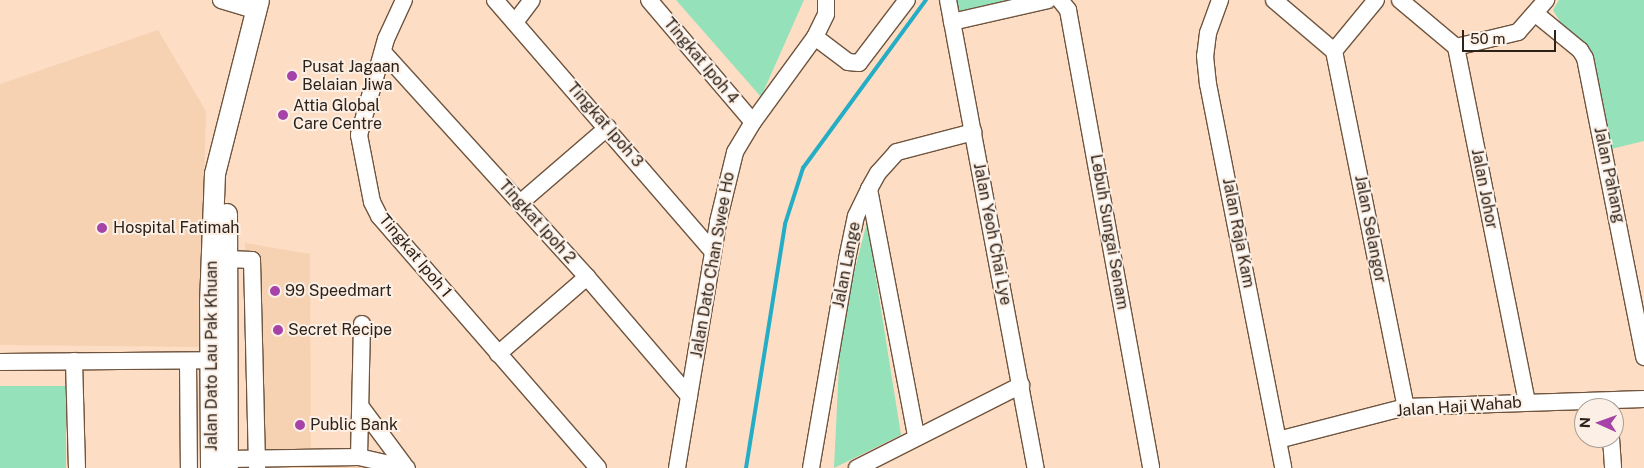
<!DOCTYPE html>
<style>
body{margin:0}
#map{position:relative;width:1644px;height:468px;overflow:hidden;background:#fddec5;font-family:"Public Sans",sans-serif}
div>[style]{position:absolute}
.built>*{inset:0;background:#f6d2b3}
.green>*{inset:0;background:#94e1ba}
.stream>*{height:4px;margin:-2px;padding:0 2px;transform-origin:2px;border-radius:2px;background:#25adc6}
.roads{filter:drop-shadow(1px 0 #6f553f) drop-shadow(-1px 0 #6f553f) drop-shadow(0 1px #6f553f) drop-shadow(0 -1px #6f553f)}
.minor>*{height:16px;margin:-8px;padding:0 8px;transform-origin:8px;border-radius:8px;background:#fff}
.major>*{height:20px;margin:-10px;padding:0 10px;transform-origin:10px;border-radius:10px;background:#fff}
.dots>*{width:14px;height:14px;translate:-50% -50%;box-sizing:border-box;border:2px solid #fcefe5;border-radius:50%}
span{translate:-50% -50%;white-space:nowrap;text-align:center;line-height:1.15;-webkit-text-stroke:4px #fcefe5;paint-order:stroke}
.street-label{font-size:16px;color:#2d2218}
.poi-label{font-size:16px;color:#2d2218}
.left{translate:0 -50%;text-align:left}
.north{position:absolute;left:1574px;top:398px;width:50px;height:50px;box-sizing:border-box;background:#fcefe5;border:1px solid #a99d93;border-radius:50%;rotate:272deg;font-size:14px;font-weight:700;line-height:20px;text-align:center;color:#2d2218}
.north::after{content:'';display:block;margin:auto;width:18px;height:22px;background:#a643a8;clip-path:polygon(50% 0,100% 100%,50% 72%,0 100%)}
.scale{position:absolute;left:1462px;top:30px;width:94px;height:22px;box-sizing:border-box;border:2px solid #2d2218;border-top:0;padding-left:6px;font-size:15px;line-height:18px;white-space:nowrap;color:#2d2218;-webkit-text-stroke:4px #fcefe5;paint-order:stroke}
</style>
<div id="map">
<div class="built">
<i style="clip-path:polygon(158px 30px,206px 111px,200px 347px,0 345px,0 84px)"></i>
<i style="clip-path:polygon(245px 243px,310px 254px,311px 461px,398px 468px,248px 468px)"></i>
</div>
<div class="green">
<i style="clip-path:polygon(676px 0,804px 0,761px 97px)"></i>
<i style="clip-path:polygon(955px 0,1007px 0,957px 12px)"></i>
<i style="clip-path:polygon(1559px 0,1644px 0,1644px 141px,1611px 149px,1596px 81px,1553px 10px)"></i>
<i style="clip-path:polygon(867px 222px,901px 435px,834px 468px,841px 324px)"></i>
<i style="clip-path:polygon(0 386px,66px 386px,66px 468px,0 468px)"></i>
</div>
<div class="stream">
<i style="left:746px;top:468px;width:247px;rotate:-80.9deg"></i>
<i style="left:785px;top:224px;width:59px;rotate:-72.2deg"></i>
<i style="left:803px;top:168px;width:208px;rotate:-53.8deg"></i>
</div>
<div class="roads">
<div class="minor">
<i style="left:221px;top:0;width:34px;rotate:17deg"></i>
<i style="left:404px;top:0;width:43px;rotate:114.8deg"></i>
<i style="left:386px;top:39px;width:100px;rotate:105.7deg"></i>
<i style="left:359px;top:135px;width:68px;rotate:79deg"></i>
<i style="left:372px;top:202px;width:16px;rotate:63deg"></i>
<i style="left:379px;top:216px;width:334px;rotate:49deg"></i>
<i style="left:495px;top:0;width:333px;rotate:49.1deg"></i>
<i style="left:649px;top:0;width:160px;rotate:49.6deg"></i>
<i style="left:948px;top:0;width:476px;rotate:79.4deg"></i>
<i style="left:1060px;top:0;width:13px;rotate:51deg"></i>
<i style="left:1068px;top:10px;width:465px;rotate:79.7deg"></i>
<i style="left:1220px;top:0;width:35px;rotate:110deg"></i>
<i style="left:1208px;top:33px;width:23px;rotate:97deg"></i>
<i style="left:1205px;top:56px;width:28px;rotate:84deg"></i>
<i style="left:1208px;top:84px;width:391px;rotate:78.9deg"></i>
<i style="left:1274px;top:0;width:79px;rotate:40.4deg"></i>
<i style="left:1334px;top:51px;width:363px;rotate:78.6deg"></i>
<i style="left:1400px;top:0;width:73px;rotate:40deg"></i>
<i style="left:1456px;top:47px;width:362px;rotate:78.7deg"></i>
<i style="left:1536px;top:14px;width:57px;rotate:39.3deg"></i>
<i style="left:1580px;top:50px;width:9px;rotate:58deg"></i>
<i style="left:1585px;top:58px;width:305px;rotate:78.8deg"></i>
<i style="left:516px;top:21px;width:26px;rotate:-53deg"></i>
<i style="left:952px;top:22px;width:98px;rotate:-12.9deg"></i>
<i style="left:815px;top:37px;width:41px;rotate:37.1deg"></i>
<i style="left:848px;top:62px;width:11px;rotate:5deg"></i>
<i style="left:859px;top:63px;width:79px;rotate:-52.7deg"></i>
<i style="left:1456px;top:47px;width:64px;rotate:-13.6deg"></i>
<i style="left:1518px;top:32px;width:43px;rotate:-48.8deg"></i>
<i style="left:1334px;top:51px;width:66px;rotate:-50.5deg"></i>
<i style="left:383px;top:52px;width:304px;rotate:47.8deg"></i>
<i style="left:587px;top:277px;width:157px;rotate:49.4deg"></i>
<i style="left:869px;top:189px;width:251px;rotate:79.2deg"></i>
<i style="left:520px;top:203px;width:116px;rotate:-40.8deg"></i>
<i style="left:226px;top:259px;width:26px;rotate:2deg"></i>
<i style="left:252px;top:260px;width:208px;rotate:88.6deg"></i>
<i style="left:498px;top:354px;width:118px;rotate:-40.9deg"></i>
<i style="left:74px;top:361px;width:107px;rotate:88.4deg"></i>
<i style="left:188px;top:361px;width:107px;rotate:89.5deg"></i>
<i style="left:0;top:362px;width:210px;rotate:-0.5deg"></i>
<i style="left:210px;top:360px;width:10px;rotate:-29deg"></i>
<i style="left:361px;top:407px;width:72px;rotate:53.4deg"></i>
<i style="left:1611px;top:438px;width:30px;rotate:86deg"></i>
<i style="left:1278px;top:440px;width:132px;rotate:-14.5deg"></i>
<i style="left:1406px;top:407px;width:238px;rotate:-1.9deg"></i>
<i style="left:217px;top:454px;width:11px;rotate:27deg"></i>
<i style="left:227px;top:459px;width:132px;rotate:-0.9deg"></i>
<i style="left:359px;top:457px;width:49px;rotate:12.9deg"></i>
<i style="left:359px;top:457px;width:133px;rotate:-88.7deg"></i>
<i style="left:677px;top:468px;width:249px;rotate:-80.5deg"></i>
<i style="left:718px;top:222px;width:72px;rotate:-76.3deg"></i>
<i style="left:735px;top:152px;width:35px;rotate:-59deg"></i>
<i style="left:753px;top:122px;width:105px;rotate:-53.9deg"></i>
<i style="left:815px;top:37px;width:25px;rotate:-64deg"></i>
<i style="left:826px;top:14px;width:14px;rotate:-90deg"></i>
<i style="left:811px;top:468px;width:212px;rotate:-80.2deg"></i>
<i style="left:847px;top:259px;width:44px;rotate:-78.2deg"></i>
<i style="left:856px;top:216px;width:30px;rotate:-64deg"></i>
<i style="left:869px;top:189px;width:18px;rotate:-61deg"></i>
<i style="left:878px;top:173px;width:28px;rotate:-48deg"></i>
<i style="left:897px;top:152px;width:79px;rotate:-14.7deg"></i>
<i style="left:857px;top:468px;width:184px;rotate:-26.8deg"></i>
</div>
<div class="major">
<i style="left:227px;top:214px;width:254px;rotate:89.8deg"></i>
<i style="left:211px;top:468px;width:164px;rotate:-90.3deg"></i>
<i style="left:210px;top:304px;width:130px;rotate:-87.8deg"></i>
<i style="left:215px;top:174px;width:179px;rotate:-75.8deg"></i>
</div>
</div>
<div class="dots">
<i style="left:292px;top:76px;background:#a643a8"></i>
<i style="left:283px;top:115px;background:#a643a8"></i>
<i style="left:102px;top:228px;background:#a643a8"></i>
<i style="left:275px;top:291px;background:#a643a8"></i>
<i style="left:278px;top:330px;background:#a643a8"></i>
<i style="left:300px;top:425px;background:#a643a8"></i>
</div>
<div class="street-label">
<span style="left:701px;top:61px;rotate:50deg">Tingkat Ipoh 4</span>
<span style="left:605px;top:125px;rotate:49deg">Tingkat Ipoh 3</span>
<span style="left:1609px;top:175px;rotate:78deg">Jalan Pahang</span>
<span style="left:1484px;top:189px;rotate:79deg">Jalan Johor</span>
<span style="left:537px;top:222px;rotate:48deg">Tingkat Ipoh 2</span>
<span style="left:1370px;top:229px;rotate:79deg">Jalan Selangor</span>
<span style="left:1109px;top:232px;rotate:80deg">Lebuh Sungai Senam</span>
<span style="left:1238px;top:233px;rotate:79deg">Jalan Raja Kam</span>
<span style="left:992px;top:234px;rotate:79deg">Jalan Yeoh Chai Lye</span>
<span style="left:415px;top:256px;rotate:50deg">Tingkat Ipoh 1</span>
<span style="left:713px;top:265px;rotate:-80deg">Jalan Dato Chan Swee Ho</span>
<span style="left:847px;top:265px;rotate:-79deg">Jalan Lange</span>
<span style="left:212px;top:356px;rotate:-90deg">Jalan Dato Lau Pak Khuan</span>
<span style="left:1459px;top:407px;rotate:-4deg">Jalan Haji Wahab</span>
</div>
<div class="poi-label">
<span class="left" style="left:302px;top:76px">Pusat Jagaan<br>Belaian Jiwa</span>
<span class="left" style="left:293px;top:115px">Attia Global<br>Care Centre</span>
<span class="left" style="left:113px;top:228px">Hospital Fatimah</span>
<span class="left" style="left:285px;top:291px">99 Speedmart</span>
<span class="left" style="left:288px;top:330px">Secret Recipe</span>
<span class="left" style="left:310px;top:425px">Public Bank</span>
</div>
<div class="north">N</div>
<div class="scale">50 m</div>
</div>
